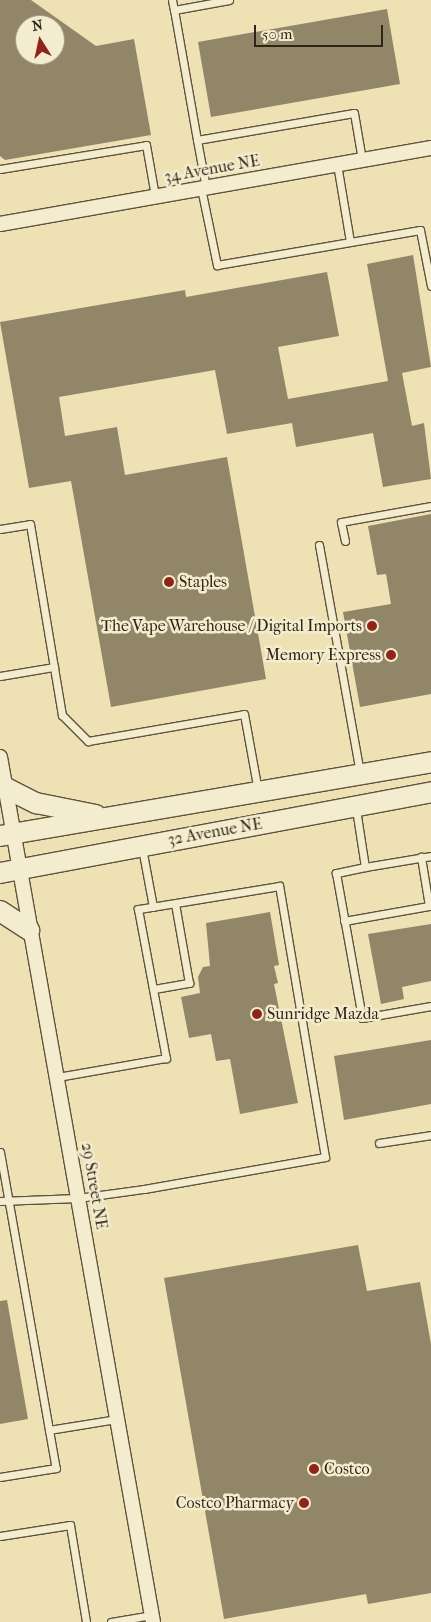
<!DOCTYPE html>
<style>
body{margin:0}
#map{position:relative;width:431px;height:1622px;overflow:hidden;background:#eee1b4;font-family:"IM FELL French Canon",serif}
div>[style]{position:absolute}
.building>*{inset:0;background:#928669}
.roads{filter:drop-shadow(1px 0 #5f533f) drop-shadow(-1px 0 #5f533f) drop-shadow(0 1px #5f533f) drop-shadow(0 -1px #5f533f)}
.lane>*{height:7px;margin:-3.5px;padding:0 3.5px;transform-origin:3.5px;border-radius:3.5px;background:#f4ecce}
.street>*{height:14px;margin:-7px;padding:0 7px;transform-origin:7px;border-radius:7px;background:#f4ecce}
.secondary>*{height:20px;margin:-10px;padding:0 10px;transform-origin:10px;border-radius:10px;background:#f4ecce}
.dots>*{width:14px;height:14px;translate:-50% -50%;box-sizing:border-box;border:2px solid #f4ecce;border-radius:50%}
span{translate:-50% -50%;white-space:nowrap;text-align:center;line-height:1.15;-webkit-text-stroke:5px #f4ecce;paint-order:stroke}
.street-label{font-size:16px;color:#2f2418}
.poi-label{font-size:16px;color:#2f2418}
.left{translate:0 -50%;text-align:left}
.right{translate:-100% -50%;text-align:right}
.north{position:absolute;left:15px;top:15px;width:50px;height:50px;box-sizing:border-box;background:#f4ecce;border:1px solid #a59c85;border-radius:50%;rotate:350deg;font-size:14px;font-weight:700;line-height:20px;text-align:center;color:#2f2418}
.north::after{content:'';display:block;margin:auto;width:18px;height:22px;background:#8f2418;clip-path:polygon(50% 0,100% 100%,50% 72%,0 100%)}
.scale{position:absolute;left:254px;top:25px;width:129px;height:22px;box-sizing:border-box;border:2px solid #2f2418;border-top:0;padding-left:6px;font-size:15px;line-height:18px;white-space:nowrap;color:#2f2418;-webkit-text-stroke:4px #f4ecce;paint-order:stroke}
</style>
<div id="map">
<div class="building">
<i style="clip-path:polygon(evenodd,0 0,31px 0,96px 46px,134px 39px,151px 135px,5px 160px,0 156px,0 0,25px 25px,55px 25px,55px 55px,25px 55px,25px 25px)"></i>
<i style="clip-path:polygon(387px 9px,400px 84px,211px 117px,198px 42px)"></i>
<i style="clip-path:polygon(413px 255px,431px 367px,402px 373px,412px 426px,424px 423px,431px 479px,383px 487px,373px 433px,296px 447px,292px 423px,227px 434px,215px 370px,59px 397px,65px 436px,117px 427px,125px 475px,227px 457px,266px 679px,111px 707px,71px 481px,29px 488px,0 322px,185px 290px,186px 297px,327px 272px,339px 336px,278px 347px,288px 399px,388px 381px,367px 264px)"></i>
<i style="clip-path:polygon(431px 514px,431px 694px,360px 707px,343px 612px,391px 604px,386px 574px,377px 575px,368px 526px)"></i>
<i style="clip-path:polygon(270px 912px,279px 965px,274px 966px,278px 983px,274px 984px,298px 1103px,240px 1114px,230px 1059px,216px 1061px,211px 1034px,189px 1038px,181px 997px,200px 993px,198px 977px,203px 967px,210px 966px,206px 923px)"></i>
<i style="clip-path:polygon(431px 924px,431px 981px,402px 987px,404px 999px,381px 1004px,368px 934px)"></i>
<i style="clip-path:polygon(431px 1040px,431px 1104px,344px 1120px,334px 1056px)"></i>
<i style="clip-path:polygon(358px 1245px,367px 1291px,420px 1282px,431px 1344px,431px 1593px,368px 1604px,366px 1594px,224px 1619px,164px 1278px)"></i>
<i style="clip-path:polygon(7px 1300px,28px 1419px,0 1424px,0 1301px)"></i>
</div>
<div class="roads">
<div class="lane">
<i style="left:172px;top:0;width:10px;rotate:79deg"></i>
<i style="left:197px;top:140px;width:132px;rotate:-100deg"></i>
<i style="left:174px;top:10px;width:56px;rotate:-10.3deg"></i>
<i style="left:337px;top:164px;width:79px;rotate:80.5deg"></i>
<i style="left:0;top:169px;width:148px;rotate:-9.3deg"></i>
<i style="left:146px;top:145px;width:52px;rotate:80deg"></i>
<i style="left:201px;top:188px;width:79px;rotate:78.3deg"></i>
<i style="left:217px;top:265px;width:206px;rotate:-9.8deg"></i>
<i style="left:420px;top:230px;width:57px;rotate:78.9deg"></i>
<i style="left:206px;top:188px;width:49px;rotate:-100.6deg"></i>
<i style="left:197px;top:140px;width:159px;rotate:-9.8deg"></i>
<i style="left:354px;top:113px;width:48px;rotate:80.3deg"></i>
<i style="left:0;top:529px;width:30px;rotate:-9deg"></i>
<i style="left:30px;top:524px;width:194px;rotate:80.5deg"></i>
<i style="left:62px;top:715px;width:37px;rotate:45deg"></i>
<i style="left:88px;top:741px;width:158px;rotate:-9.8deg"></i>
<i style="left:244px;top:714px;width:78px;rotate:79.7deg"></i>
<i style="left:345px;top:541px;width:19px;rotate:-102deg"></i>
<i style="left:341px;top:522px;width:91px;rotate:-10.1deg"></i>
<i style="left:319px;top:545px;width:232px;rotate:79.8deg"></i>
<i style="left:0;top:676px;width:55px;rotate:-9.5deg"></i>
<i style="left:356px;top:809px;width:59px;rotate:81.2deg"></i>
<i style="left:365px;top:867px;width:67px;rotate:-9.5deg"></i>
<i style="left:142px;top:848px;width:60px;rotate:79.4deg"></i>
<i style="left:365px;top:867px;width:30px;rotate:168deg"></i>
<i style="left:336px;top:873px;width:147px;rotate:79.8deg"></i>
<i style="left:362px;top:1018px;width:70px;rotate:-9.9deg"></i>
<i style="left:344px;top:921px;width:86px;rotate:-10deg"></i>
<i style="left:429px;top:906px;width:50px;rotate:-99.3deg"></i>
<i style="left:154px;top:989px;width:36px;rotate:-10deg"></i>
<i style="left:189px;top:983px;width:80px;rotate:-100deg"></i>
<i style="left:379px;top:1143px;width:53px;rotate:-8.7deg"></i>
<i style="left:0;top:1152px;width:321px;rotate:80deg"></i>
<i style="left:56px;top:1468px;width:57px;rotate:170.9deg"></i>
<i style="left:0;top:1201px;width:78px;rotate:-2.2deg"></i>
<i style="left:78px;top:1198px;width:67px;rotate:-7.8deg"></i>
<i style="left:144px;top:1189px;width:184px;rotate:-10deg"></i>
<i style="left:325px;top:1157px;width:275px;rotate:-99.6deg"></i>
<i style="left:279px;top:886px;width:143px;rotate:170.7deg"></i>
<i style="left:138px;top:909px;width:152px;rotate:79.4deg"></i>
<i style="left:166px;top:1058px;width:111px;rotate:170.1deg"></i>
<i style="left:49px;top:1430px;width:69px;rotate:-9.2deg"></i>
<i style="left:0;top:1536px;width:71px;rotate:-8.9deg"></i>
<i style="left:70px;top:1525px;width:98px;rotate:80.6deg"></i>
<i style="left:111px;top:1622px;width:42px;rotate:-9.7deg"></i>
</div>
<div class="street">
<i style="left:0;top:224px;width:438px;rotate:-10deg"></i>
<i style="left:0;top:757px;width:878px;rotate:79.97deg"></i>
</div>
<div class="secondary">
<i style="left:6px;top:788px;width:34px;rotate:27deg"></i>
<i style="left:36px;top:803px;width:61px;rotate:11.3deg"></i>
<i style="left:0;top:836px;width:437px;rotate:-9.7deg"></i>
<i style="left:0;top:873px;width:439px;rotate:-10.6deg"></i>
<i style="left:0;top:911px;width:35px;rotate:33deg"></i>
</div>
</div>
<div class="dots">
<i style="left:169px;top:582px;background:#8f2418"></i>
<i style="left:372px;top:626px;background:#8f2418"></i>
<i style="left:391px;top:655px;background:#8f2418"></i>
<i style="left:257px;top:1014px;background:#8f2418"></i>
<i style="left:314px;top:1469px;background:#8f2418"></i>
<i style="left:304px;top:1503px;background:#8f2418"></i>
</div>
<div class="street-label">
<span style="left:212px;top:169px;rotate:-10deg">34 Avenue NE</span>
<span style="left:215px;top:832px;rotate:-10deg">32 Avenue NE</span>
<span style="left:94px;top:1186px;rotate:80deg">29 Street NE</span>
</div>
<div class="poi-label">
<span class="left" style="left:179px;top:582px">Staples</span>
<span class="right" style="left:362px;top:626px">The Vape Warehouse / Digital Imports</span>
<span class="right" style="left:381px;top:655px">Memory Express</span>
<span class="left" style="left:267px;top:1014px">Sunridge Mazda</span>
<span class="left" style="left:324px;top:1469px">Costco</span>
<span class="right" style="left:294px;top:1503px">Costco Pharmacy</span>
</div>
<div class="north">N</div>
<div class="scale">50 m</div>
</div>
